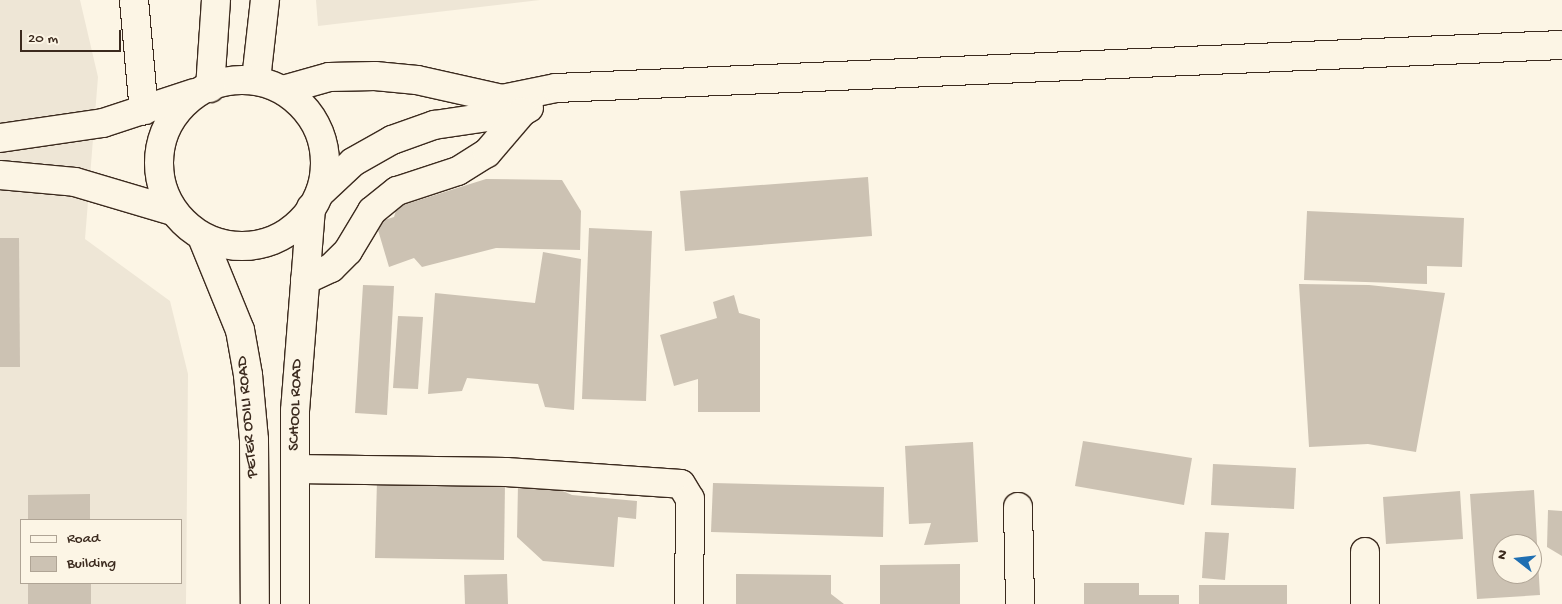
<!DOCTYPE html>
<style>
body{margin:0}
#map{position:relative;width:1562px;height:604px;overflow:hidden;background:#fcf5e5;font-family:"Gochi Hand",sans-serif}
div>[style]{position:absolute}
.built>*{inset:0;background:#eee6d6}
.building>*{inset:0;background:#ccc2b3}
.roads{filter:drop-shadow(1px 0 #3b2a1e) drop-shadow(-1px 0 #3b2a1e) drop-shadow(0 1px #3b2a1e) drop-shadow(0 -1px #3b2a1e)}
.minor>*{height:28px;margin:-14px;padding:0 14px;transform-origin:14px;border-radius:14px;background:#fcf5e5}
.major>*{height:28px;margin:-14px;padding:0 14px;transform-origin:14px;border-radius:14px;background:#fcf5e5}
.major>.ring{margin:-14px;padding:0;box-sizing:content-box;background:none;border:28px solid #fcf5e5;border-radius:50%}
span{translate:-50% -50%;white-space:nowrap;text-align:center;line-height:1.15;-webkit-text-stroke:5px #fcf5e5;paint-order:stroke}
.street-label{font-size:16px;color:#3b2a1e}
.legend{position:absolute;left:20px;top:519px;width:162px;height:65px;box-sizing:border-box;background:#fcf5e5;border:1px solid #afa495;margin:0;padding:6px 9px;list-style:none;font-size:15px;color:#3b2a1e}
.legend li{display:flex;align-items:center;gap:10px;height:25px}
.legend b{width:25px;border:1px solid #afa495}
.north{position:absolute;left:1492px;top:534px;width:50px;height:50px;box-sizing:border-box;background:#fcf5e5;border:1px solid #afa495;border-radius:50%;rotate:286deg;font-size:14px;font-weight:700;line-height:20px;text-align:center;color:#3b2a1e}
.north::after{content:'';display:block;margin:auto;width:18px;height:22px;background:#1f6fb2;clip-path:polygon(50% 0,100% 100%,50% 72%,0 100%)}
.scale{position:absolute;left:20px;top:30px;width:101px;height:22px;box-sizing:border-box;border:2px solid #3b2a1e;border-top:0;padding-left:6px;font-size:15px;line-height:18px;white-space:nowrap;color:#3b2a1e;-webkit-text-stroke:4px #fcf5e5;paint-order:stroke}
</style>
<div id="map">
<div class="built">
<i style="clip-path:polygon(evenodd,0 0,80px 0,98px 77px,85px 239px,170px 301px,188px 374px,186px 604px,0 604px,0 0,21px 520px,181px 520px,181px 583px,21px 583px,21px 520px)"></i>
<i style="clip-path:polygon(316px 0,540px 0,318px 26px)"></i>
</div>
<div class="building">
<i style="clip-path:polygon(868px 177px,872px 236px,685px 251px,680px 191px)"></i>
<i style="clip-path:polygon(486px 179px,562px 180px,581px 211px,580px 250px,496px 248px,422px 267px,414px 258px,389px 267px,378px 230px,381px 221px,394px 217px,397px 207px)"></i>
<i style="clip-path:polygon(1307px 211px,1464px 218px,1462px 267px,1427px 266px,1427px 284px,1304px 280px)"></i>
<i style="clip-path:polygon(589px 228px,652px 231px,646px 401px,582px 399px)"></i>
<i style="clip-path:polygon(0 238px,19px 238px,20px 367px,0 367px)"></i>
<i style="clip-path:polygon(543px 252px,581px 259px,574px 410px,545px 407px,538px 384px,467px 378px,462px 391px,428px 394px,435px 293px,535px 303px)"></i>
<i style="clip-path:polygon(1299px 284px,1369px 285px,1445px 293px,1416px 452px,1368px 444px,1309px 447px)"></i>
<i style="clip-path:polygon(363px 285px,394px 286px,387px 415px,355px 413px)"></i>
<i style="clip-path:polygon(734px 295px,739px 313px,760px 319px,760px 412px,698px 412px,698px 379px,674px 386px,660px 335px,717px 318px,713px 302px)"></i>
<i style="clip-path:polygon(398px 316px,423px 317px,418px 389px,393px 388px)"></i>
<i style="clip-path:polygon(1083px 441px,1192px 458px,1184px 505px,1075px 486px)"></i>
<i style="clip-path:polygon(973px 442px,978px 542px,924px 545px,931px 523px,909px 524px,905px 446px)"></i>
<i style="clip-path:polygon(1213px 464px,1296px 468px,1294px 509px,1211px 505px)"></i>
<i style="clip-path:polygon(377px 480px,505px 482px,504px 560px,375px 558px)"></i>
<i style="clip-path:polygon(713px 483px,884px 487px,883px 537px,711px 532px)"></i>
<i style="clip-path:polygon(518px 484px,549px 485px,572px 495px,637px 501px,636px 519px,618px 517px,614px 567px,543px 561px,517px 537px)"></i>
<i style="clip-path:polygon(evenodd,1534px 490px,1540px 595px,1477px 599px,1470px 494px,1534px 490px,1502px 544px,1532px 544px,1532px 574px,1502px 574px,1502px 544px)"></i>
<i style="clip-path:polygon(1460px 491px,1463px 539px,1386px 544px,1383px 497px)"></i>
<i style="clip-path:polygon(90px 494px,90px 520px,28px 520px,28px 495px)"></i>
<i style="clip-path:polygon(1548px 510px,1562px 511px,1562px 556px,1547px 547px)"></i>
<i style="clip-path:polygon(1205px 532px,1229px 533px,1225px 580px,1202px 578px)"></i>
<i style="clip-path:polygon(960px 564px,960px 604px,880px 604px,880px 565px)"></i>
<i style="clip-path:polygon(507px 574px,508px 604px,465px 604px,464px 575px)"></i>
<i style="clip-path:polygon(736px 574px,831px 575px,831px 594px,844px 604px,736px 604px)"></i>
<i style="clip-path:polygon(28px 583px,91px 583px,91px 604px,28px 604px)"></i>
<i style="clip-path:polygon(1084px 583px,1139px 583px,1139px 595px,1179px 595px,1179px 604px,1084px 604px)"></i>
<i style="clip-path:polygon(1199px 585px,1287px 585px,1287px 604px,1199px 604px)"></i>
</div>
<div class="roads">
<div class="minor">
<i style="left:134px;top:0;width:111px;rotate:84.9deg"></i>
<i style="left:283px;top:90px;width:48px;rotate:-15.8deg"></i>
<i style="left:329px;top:77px;width:46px;rotate:-1.2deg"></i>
<i style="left:375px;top:76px;width:42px;rotate:5.4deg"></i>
<i style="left:417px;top:80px;width:87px;rotate:12.6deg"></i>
<i style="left:502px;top:99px;width:55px;rotate:-11.5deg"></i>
<i style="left:556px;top:88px;width:1007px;rotate:-2.45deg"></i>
<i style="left:320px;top:193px;width:45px;rotate:-43.2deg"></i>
<i style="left:353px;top:162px;width:45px;rotate:-29.4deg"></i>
<i style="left:392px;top:140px;width:45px;rotate:-19.7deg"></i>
<i style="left:434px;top:125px;width:89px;rotate:-8.4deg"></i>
<i style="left:522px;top:112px;width:8px;rotate:-30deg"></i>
<i style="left:305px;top:280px;width:29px;rotate:-25deg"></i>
<i style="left:331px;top:268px;width:24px;rotate:-45deg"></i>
<i style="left:348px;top:251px;width:47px;rotate:-59deg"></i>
<i style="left:372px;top:211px;width:32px;rotate:-39deg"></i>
<i style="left:397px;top:191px;width:64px;rotate:-18.2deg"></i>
<i style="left:458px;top:171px;width:34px;rotate:-32deg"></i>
<i style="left:487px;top:153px;width:54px;rotate:-49.5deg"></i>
<i style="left:295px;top:469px;width:211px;rotate:0.8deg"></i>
<i style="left:506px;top:472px;width:175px;rotate:3.9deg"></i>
<i style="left:681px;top:484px;width:17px;rotate:59deg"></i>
<i style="left:690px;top:499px;width:105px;rotate:90.5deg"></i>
<i style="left:1018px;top:507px;width:97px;rotate:88.8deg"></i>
<i style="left:1365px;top:552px;width:52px;rotate:90deg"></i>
</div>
<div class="major">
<i style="left:256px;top:80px;width:81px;rotate:-83.6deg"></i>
<i class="ring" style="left:159px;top:80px;width:138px;height:138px"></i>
<i style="left:210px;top:88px;width:88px;rotate:-86.1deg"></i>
<i style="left:0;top:138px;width:104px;rotate:-8.3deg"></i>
<i style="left:103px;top:123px;width:96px;rotate:-18.2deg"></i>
<i style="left:0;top:175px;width:75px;rotate:5.3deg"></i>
<i style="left:75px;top:182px;width:102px;rotate:16.5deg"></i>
<i style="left:202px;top:237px;width:100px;rotate:67.8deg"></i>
<i style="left:240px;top:330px;width:46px;rotate:79.9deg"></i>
<i style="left:248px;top:375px;width:65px;rotate:84.7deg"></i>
<i style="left:254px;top:440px;width:164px;rotate:89.7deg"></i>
<i style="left:295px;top:604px;width:193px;rotate:-90deg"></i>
<i style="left:295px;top:411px;width:204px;rotate:-85.5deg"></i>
</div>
</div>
<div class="street-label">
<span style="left:297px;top:405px;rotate:-88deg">SCHOOL ROAD</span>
<span style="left:249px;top:417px;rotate:-95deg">PETER ODILI ROAD</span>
</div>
<ul class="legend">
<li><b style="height:6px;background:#fcf5e5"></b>Road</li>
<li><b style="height:14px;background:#ccc2b3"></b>Building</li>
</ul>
<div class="north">N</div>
<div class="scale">20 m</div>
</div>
